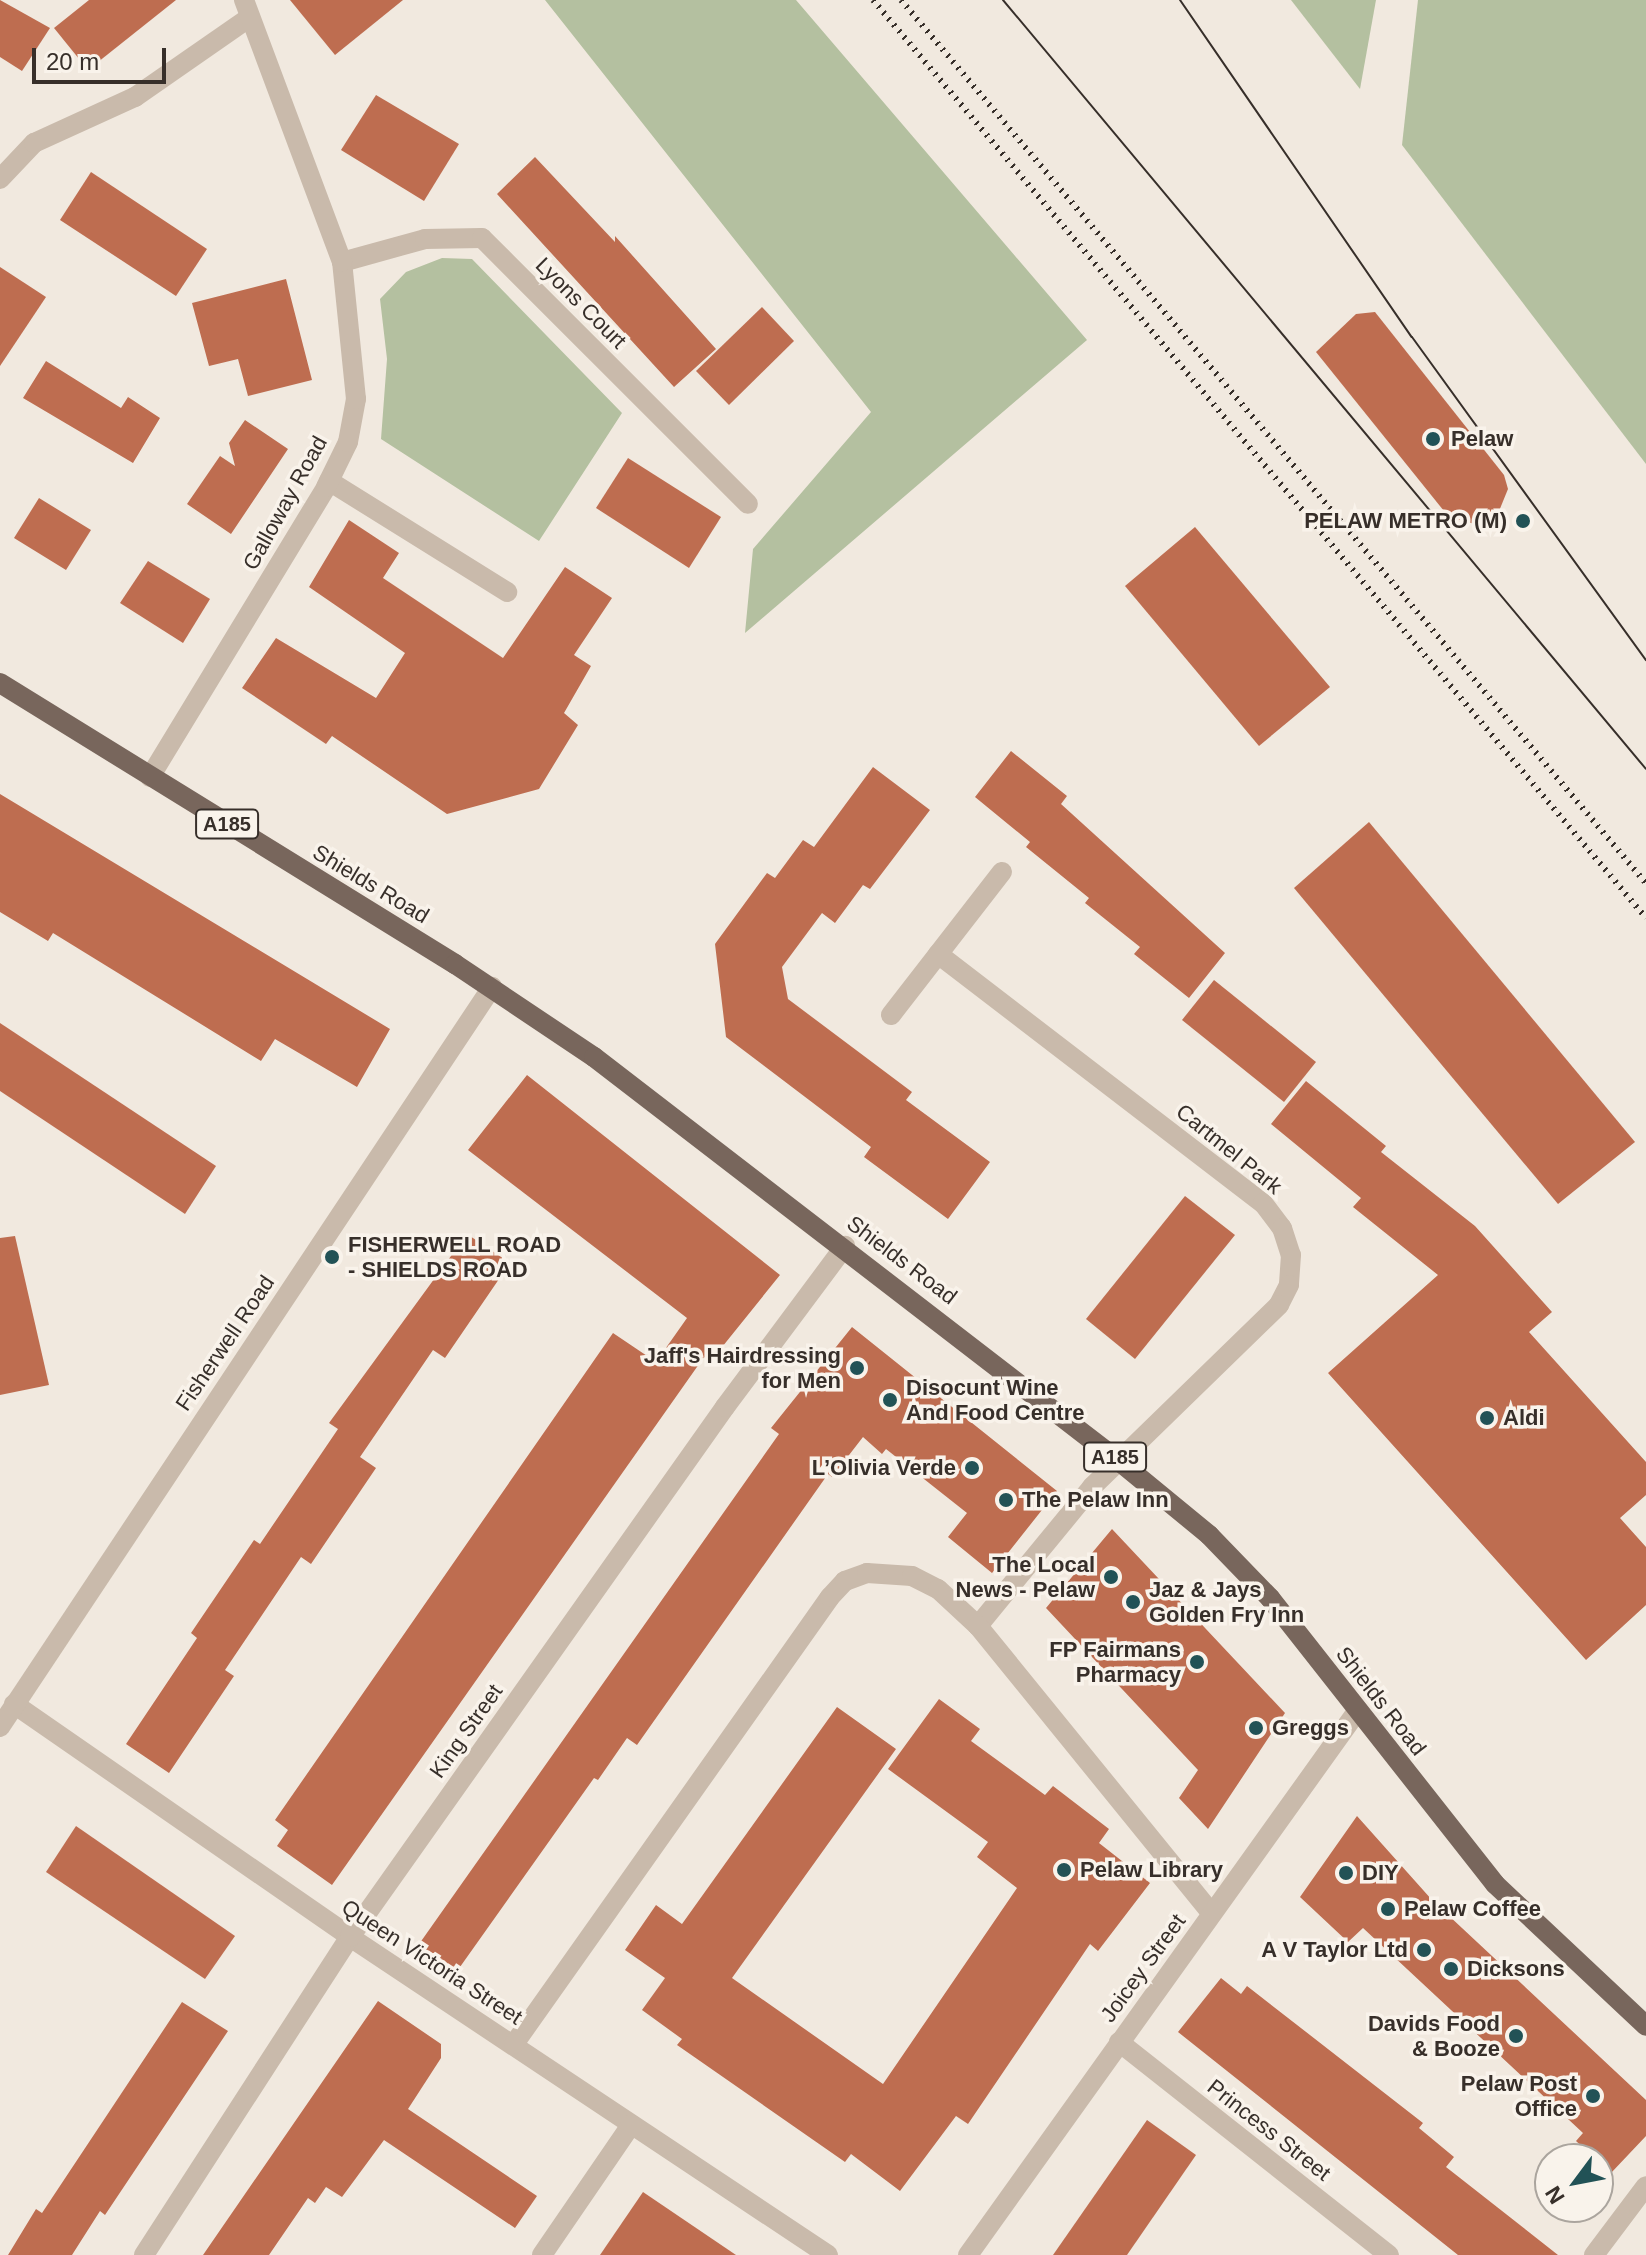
<!DOCTYPE html>
<meta charset="utf-8">
<style>
body{margin:0}
#map{position:relative;width:1646px;height:2255px;overflow:hidden;background:#f1e9df;font-family:Arial,sans-serif}
div>[style]{position:absolute}
.green>*{inset:0;background:#b4c0a0}
.building>*{inset:0;background:#be6d50}
.minor>*{height:20px;margin:-10px;padding:0 10px;transform-origin:10px;border-radius:10px;background:#c9baab}
.primary>*{height:20px;margin:-10px;padding:0 10px;transform-origin:10px;border-radius:10px;background:#78665c}
.tram>*{height:2px;margin:-1px;padding:0 1px;transform-origin:1px;border-radius:1px;background:#372f2a}
.rail>*{height:6px;margin-top:-3px;transform-origin:0;background:repeating-linear-gradient(90deg,#372f2a 0 2px,transparent 0 8px)}
.dots>*{width:22px;height:22px;translate:-50% -50%;box-sizing:border-box;border:4px solid #f9f3eb;border-radius:50%}
span{translate:-50% -50%;white-space:nowrap;text-align:center;line-height:1.15;-webkit-text-stroke:7px #f9f3eb;paint-order:stroke}
.shield-label span{padding:2px 6px;background:#f9f3eb;border:2px solid;border-radius:6px;-webkit-text-stroke-width:0}
.shield-label{font-size:20px;color:#372f2a;font-weight:700}
.street-label{font-size:22px;color:#372f2a}
.poi-label{font-size:22px;color:#372f2a;font-weight:700}
.left{translate:0 -50%;text-align:left}
.right{translate:-100% -50%;text-align:right}
.north{position:absolute;left:1534px;top:2143px;width:80px;height:80px;box-sizing:border-box;background:#f9f3eb;border:2px solid #aba59e;border-radius:50%;rotate:238deg;font-size:22px;font-weight:700;line-height:32px;text-align:center;color:#372f2a}
.north::after{content:'';display:block;margin:auto;width:28px;height:36px;background:#225256;clip-path:polygon(50% 0,100% 100%,50% 72%,0 100%)}
.scale{position:absolute;left:32px;top:48px;width:134px;height:36px;box-sizing:border-box;border:4px solid #372f2a;border-top:0;padding-left:10px;font-size:24px;line-height:28px;white-space:nowrap;color:#372f2a;-webkit-text-stroke:6px #f9f3eb;paint-order:stroke}
</style>
<div id="map">
<div class="green">
<i style="clip-path:polygon(545px 0,796px 0,1087px 340px,745px 633px,753px 549px,871px 412px)"></i>
<i style="clip-path:polygon(1291px 0,1376px 0,1360px 89px)"></i>
<i style="clip-path:polygon(1418px 0,1646px 0,1646px 464px,1402px 145px)"></i>
<i style="clip-path:polygon(442px 258px,472px 259px,622px 413px,539px 541px,381px 439px,387px 359px,380px 299px,406px 272px)"></i>
</div>
<div class="building">
<i style="clip-path:polygon(0 0,50px 28px,22px 71px,0 57px)"></i>
<i style="clip-path:polygon(89px 0,176px 0,88px 70px,54px 28px)"></i>
<i style="clip-path:polygon(290px 0,403px 0,335px 55px)"></i>
<i style="clip-path:polygon(376px 95px,459px 144px,424px 201px,341px 150px)"></i>
<i style="clip-path:polygon(535px 157px,615px 242px,615px 236px,716px 349px,674px 387px,497px 194px)"></i>
<i style="clip-path:polygon(91px 172px,207px 249px,176px 296px,60px 220px)"></i>
<i style="clip-path:polygon(0 267px,46px 297px,0 366px)"></i>
<i style="clip-path:polygon(286px 279px,312px 380px,248px 396px,238px 359px,209px 366px,192px 303px)"></i>
<i style="clip-path:polygon(762px 307px,794px 341px,729px 405px,696px 371px)"></i>
<i style="clip-path:polygon(1375px 312px,1504px 475px,1508px 489px,1497px 516px,1481px 526px,1448px 516px,1316px 352px,1356px 314px)"></i>
<i style="clip-path:polygon(46px 361px,121px 408px,128px 397px,160px 418px,133px 463px,23px 398px)"></i>
<i style="clip-path:polygon(245px 420px,288px 449px,231px 534px,187px 504px,220px 456px,235px 466px,229px 443px)"></i>
<i style="clip-path:polygon(628px 458px,721px 517px,689px 568px,596px 508px)"></i>
<i style="clip-path:polygon(39px 498px,91px 530px,66px 570px,14px 538px)"></i>
<i style="clip-path:polygon(349px 520px,399px 553px,383px 578px,503px 658px,565px 567px,612px 598px,574px 655px,591px 666px,564px 713px,578px 725px,539px 789px,447px 814px,332px 736px,326px 744px,242px 688px,276px 638px,376px 698px,405px 653px,309px 587px)"></i>
<i style="clip-path:polygon(1195px 527px,1330px 687px,1259px 746px,1125px 586px)"></i>
<i style="clip-path:polygon(148px 561px,210px 599px,183px 643px,120px 603px)"></i>
<i style="clip-path:polygon(1011px 751px,1067px 796px,1061px 804px,1225px 953px,1189px 998px,1134px 954px,1140px 947px,1085px 903px,1089px 898px,1026px 847px,1030px 842px,975px 797px)"></i>
<i style="clip-path:polygon(873px 767px,930px 810px,870px 889px,863px 885px,835px 923px,822px 913px,782px 967px,788px 999px,912px 1092px,906px 1100px,990px 1162px,948px 1219px,864px 1157px,871px 1147px,726px 1037px,715px 944px,767px 873px,775px 878px,803px 840px,814px 847px)"></i>
<i style="clip-path:polygon(0 794px,390px 1029px,357px 1087px,275px 1039px,261px 1061px,53px 933px,48px 941px,0 912px)"></i>
<i style="clip-path:polygon(1369px 822px,1635px 1142px,1558px 1204px,1294px 888px)"></i>
<i style="clip-path:polygon(1214px 980px,1316px 1062px,1284px 1102px,1182px 1020px)"></i>
<i style="clip-path:polygon(0 1023px,216px 1166px,185px 1214px,0 1091px)"></i>
<i style="clip-path:polygon(527px 1075px,780px 1275px,710px 1362px,704px 1357px,332px 1885px,277px 1846px,288px 1830px,275px 1820px,613px 1333px,656px 1362px,687px 1318px,468px 1150px)"></i>
<i style="clip-path:polygon(1306px 1081px,1386px 1146px,1381px 1152px,1475px 1226px,1552px 1312px,1529px 1332px,1646px 1462px,1646px 1495px,1620px 1518px,1646px 1547px,1646px 1605px,1586px 1660px,1328px 1373px,1438px 1275px,1353px 1207px,1361px 1198px,1271px 1124px)"></i>
<i style="clip-path:polygon(1185px 1196px,1235px 1235px,1135px 1359px,1086px 1319px)"></i>
<i style="clip-path:polygon(467px 1234px,510px 1263px,445px 1358px,433px 1350px,360px 1457px,376px 1468px,311px 1564px,301px 1557px,225px 1670px,234px 1676px,169px 1773px,126px 1744px,197px 1638px,191px 1633px,254px 1540px,260px 1544px,338px 1429px,329px 1423px)"></i>
<i style="clip-path:polygon(15px 1236px,49px 1385px,0 1395px,0 1238px)"></i>
<i style="clip-path:polygon(852px 1327px,1057px 1491px,992px 1573px,948px 1537px,967px 1513px,886px 1449px,882px 1454px,863px 1437px,832px 1477px,828px 1474px,637px 1745px,627px 1738px,598px 1780px,594px 1778px,455px 1974px,417px 1947px,779px 1434px,771px 1428px)"></i>
<i style="clip-path:polygon(1112px 1529px,1285px 1713px,1208px 1829px,1179px 1798px,1198px 1770px,1046px 1608px)"></i>
<i style="clip-path:polygon(939px 1699px,980px 1729px,971px 1741px,1045px 1795px,1053px 1786px,1109px 1829px,1099px 1843px,1150px 1883px,1098px 1951px,1090px 1944px,968px 2124px,956px 2116px,900px 2191px,851px 2154px,845px 2162px,677px 2045px,682px 2039px,642px 2010px,665px 1978px,625px 1950px,656px 1905px,682px 1924px,837px 1707px,896px 1749px,732px 1978px,883px 2084px,1017px 1888px,977px 1857px,988px 1842px,888px 1769px)"></i>
<i style="clip-path:polygon(1357px 1816px,1432px 1900px,1646px 2100px,1646px 2136px,1611px 2173px,1576px 2141px,1583px 2133px,1363px 1928px,1348px 1942px,1300px 1897px)"></i>
<i style="clip-path:polygon(76px 1826px,235px 1936px,205px 1979px,46px 1872px)"></i>
<i style="clip-path:polygon(1221px 1978px,1241px 1994px,1247px 1986px,1423px 2123px,1419px 2128px,1454px 2157px,1446px 2167px,1558px 2255px,1458px 2255px,1178px 2032px)"></i>
<i style="clip-path:polygon(378px 2001px,441px 2044px,441px 2058px,408px 2109px,537px 2196px,515px 2228px,384px 2140px,342px 2197px,326px 2187px,315px 2203px,308px 2198px,269px 2255px,203px 2255px)"></i>
<i style="clip-path:polygon(182px 2002px,228px 2031px,105px 2215px,100px 2211px,72px 2255px,8px 2255px,36px 2209px,42px 2213px)"></i>
<i style="clip-path:polygon(1147px 2120px,1196px 2155px,1127px 2255px,1053px 2255px)"></i>
<i style="clip-path:polygon(643px 2192px,736px 2255px,600px 2255px)"></i>
</div>
<div class="minor">
<i style="left:0;top:179px;width:50px;rotate:-46.6deg"></i>
<i style="left:34px;top:143px;width:111px;rotate:-24.5deg"></i>
<i style="left:135px;top:97px;width:140px;rotate:-34.8deg"></i>
<i style="left:342px;top:262px;width:86px;rotate:-15.5deg"></i>
<i style="left:425px;top:239px;width:57px;rotate:-1deg"></i>
<i style="left:482px;top:238px;width:376px;rotate:45deg"></i>
<i style="left:329px;top:481px;width:210px;rotate:31.9deg"></i>
<i style="left:150px;top:777px;width:339px;rotate:-58.7deg"></i>
<i style="left:326px;top:487px;width:50px;rotate:-63.9deg"></i>
<i style="left:348px;top:442px;width:44px;rotate:-79.5deg"></i>
<i style="left:356px;top:399px;width:138px;rotate:-95.8deg"></i>
<i style="left:342px;top:262px;width:280px;rotate:-110.5deg"></i>
<i style="left:938px;top:954px;width:409px;rotate:37.5deg"></i>
<i style="left:1263px;top:1203px;width:31px;rotate:53deg"></i>
<i style="left:1282px;top:1228px;width:28px;rotate:72deg"></i>
<i style="left:1291px;top:1255px;width:30px;rotate:94deg"></i>
<i style="left:1289px;top:1285px;width:22px;rotate:117deg"></i>
<i style="left:1279px;top:1305px;width:261px;rotate:135.8deg"></i>
<i style="left:1092px;top:1487px;width:180px;rotate:129.4deg"></i>
<i style="left:891px;top:1015px;width:181px;rotate:-52.2deg"></i>
<i style="left:14px;top:1704px;width:409px;rotate:34.7deg"></i>
<i style="left:350px;top:1937px;width:574px;rotate:33.63deg"></i>
<i style="left:0;top:1727px;width:889px;rotate:-56.38deg"></i>
<i style="left:1119px;top:2042px;width:344px;rotate:38.3deg"></i>
<i style="left:514px;top:2044px;width:547px;rotate:-54.74deg"></i>
<i style="left:830px;top:1597px;width:22px;rotate:-47deg"></i>
<i style="left:845px;top:1581px;width:23px;rotate:-20deg"></i>
<i style="left:867px;top:1573px;width:45px;rotate:3.8deg"></i>
<i style="left:912px;top:1576px;width:29px;rotate:27deg"></i>
<i style="left:938px;top:1589px;width:54px;rotate:42.8deg"></i>
<i style="left:978px;top:1626px;width:370px;rotate:50.9deg"></i>
<i style="left:144px;top:2255px;width:379px;rotate:-57.1deg"></i>
<i style="left:350px;top:1937px;width:649px;rotate:-54.72deg"></i>
<i style="left:725px;top:1407px;width:201px;rotate:-53.3deg"></i>
<i style="left:542px;top:2255px;width:158px;rotate:-55.6deg"></i>
<i style="left:968px;top:2255px;width:670px;rotate:-54.41deg"></i>
<i style="left:1594px;top:2255px;width:86px;rotate:-53deg"></i>
</div>
<div class="primary">
<i style="left:0;top:683px;width:535px;rotate:31.7deg"></i>
<i style="left:455px;top:964px;width:167px;rotate:33.8deg"></i>
<i style="left:594px;top:1057px;width:662px;rotate:37.58deg"></i>
<i style="left:1119px;top:1461px;width:117px;rotate:39.4deg"></i>
<i style="left:1209px;top:1535px;width:88px;rotate:45.9deg"></i>
<i style="left:1270px;top:1598px;width:364px;rotate:51.8deg"></i>
<i style="left:1495px;top:1884px;width:207px;rotate:43.2deg"></i>
</div>
<div class="tram">
<i style="left:1003px;top:0;width:1002px;rotate:50.1deg"></i>
<i style="left:1180px;top:0;width:409px;rotate:55.5deg"></i>
<i style="left:1412px;top:337px;width:399px;rotate:54.1deg"></i>
</div>
<div class="rail">
<i style="left:873px;top:0;width:1200px;rotate:49.9deg"></i>
<i style="left:901px;top:0;width:1155px;rotate:49.85deg"></i>
</div>
<div class="dots">
<i style="left:1433px;top:439px;background:#225256"></i>
<i style="left:1523px;top:521px;background:#225256"></i>
<i style="left:332px;top:1257px;background:#225256"></i>
<i style="left:857px;top:1368px;background:#225256"></i>
<i style="left:890px;top:1400px;background:#225256"></i>
<i style="left:1487px;top:1418px;background:#225256"></i>
<i style="left:972px;top:1468px;background:#225256"></i>
<i style="left:1006px;top:1500px;background:#225256"></i>
<i style="left:1111px;top:1577px;background:#225256"></i>
<i style="left:1133px;top:1602px;background:#225256"></i>
<i style="left:1197px;top:1662px;background:#225256"></i>
<i style="left:1256px;top:1728px;background:#225256"></i>
<i style="left:1064px;top:1870px;background:#225256"></i>
<i style="left:1346px;top:1873px;background:#225256"></i>
<i style="left:1388px;top:1909px;background:#225256"></i>
<i style="left:1424px;top:1950px;background:#225256"></i>
<i style="left:1451px;top:1969px;background:#225256"></i>
<i style="left:1516px;top:2036px;background:#225256"></i>
<i style="left:1593px;top:2096px;background:#225256"></i>
</div>
<div class="shield-label">
<span style="left:227px;top:824px">A185</span>
<span style="left:1115px;top:1457px">A185</span>
</div>
<div class="street-label">
<span style="left:581px;top:303px;rotate:45deg">Lyons Court</span>
<span style="left:285px;top:503px;rotate:-61deg">Galloway Road</span>
<span style="left:371px;top:884px;rotate:31deg">Shields Road</span>
<span style="left:1229px;top:1149px;rotate:39deg">Cartmel Park</span>
<span style="left:902px;top:1260px;rotate:37deg">Shields Road</span>
<span style="left:225px;top:1343px;rotate:-56deg">Fisherwell Road</span>
<span style="left:1381px;top:1701px;rotate:52deg">Shields Road</span>
<span style="left:466px;top:1731px;rotate:-55deg">King Street</span>
<span style="left:432px;top:1962px;rotate:33deg">Queen Victoria Street</span>
<span style="left:1143px;top:1968px;rotate:-54deg">Joicey Street</span>
<span style="left:1269px;top:2130px;rotate:38deg">Princess Street</span>
</div>
<div class="poi-label">
<span class="left" style="left:1451px;top:439px">Pelaw</span>
<span class="right" style="left:1507px;top:521px">PELAW METRO (M)</span>
<span class="left" style="left:348px;top:1257px">FISHERWELL ROAD<br>- SHIELDS ROAD</span>
<span class="right" style="left:841px;top:1368px">Jaff's Hairdressing<br>for Men</span>
<span class="left" style="left:906px;top:1400px">Disocunt Wine<br>And Food Centre</span>
<span class="left" style="left:1503px;top:1418px">Aldi</span>
<span class="right" style="left:956px;top:1468px">L’Olivia Verde</span>
<span class="left" style="left:1022px;top:1500px">The Pelaw Inn</span>
<span class="right" style="left:1095px;top:1577px">The Local<br>News - Pelaw</span>
<span class="left" style="left:1149px;top:1602px">Jaz &amp; Jays<br>Golden Fry Inn</span>
<span class="right" style="left:1181px;top:1662px">FP Fairmans<br>Pharmacy</span>
<span class="left" style="left:1272px;top:1728px">Greggs</span>
<span class="left" style="left:1080px;top:1870px">Pelaw Library</span>
<span class="left" style="left:1362px;top:1873px">DIY</span>
<span class="left" style="left:1404px;top:1909px">Pelaw Coffee</span>
<span class="right" style="left:1408px;top:1950px">A V Taylor Ltd</span>
<span class="left" style="left:1467px;top:1969px">Dicksons</span>
<span class="right" style="left:1500px;top:2036px">Davids Food<br>&amp; Booze</span>
<span class="right" style="left:1577px;top:2096px">Pelaw Post<br>Office</span>
</div>
<div class="north">N</div>
<div class="scale">20 m</div>
</div>
